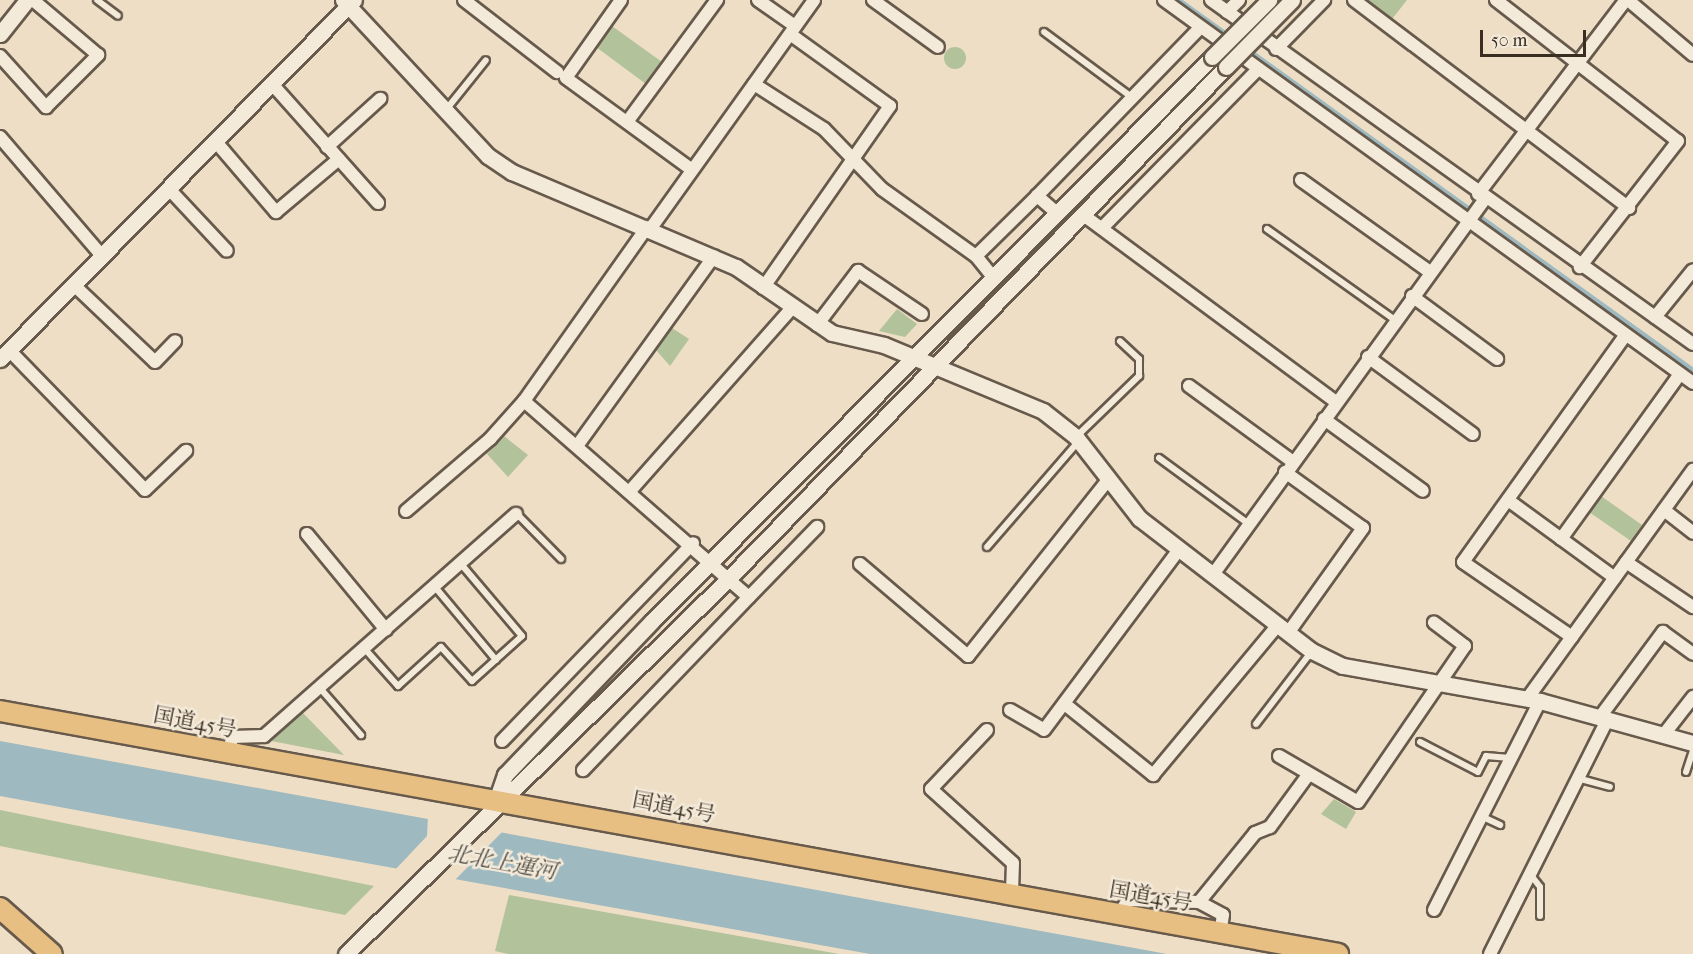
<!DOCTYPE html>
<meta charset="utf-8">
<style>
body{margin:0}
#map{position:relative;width:1693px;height:954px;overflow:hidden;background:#eedec5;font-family:"IM FELL French Canon","Noto Serif JP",serif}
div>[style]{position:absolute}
.green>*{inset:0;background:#b2c29a}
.round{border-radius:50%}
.water>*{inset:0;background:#9eb9bf}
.pier>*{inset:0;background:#eedec5}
.stream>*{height:4.5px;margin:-2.25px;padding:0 2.25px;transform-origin:2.25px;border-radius:2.25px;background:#9eb9bf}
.roads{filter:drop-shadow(2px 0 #675a4c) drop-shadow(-2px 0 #675a4c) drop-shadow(0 2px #675a4c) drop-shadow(0 -2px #675a4c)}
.service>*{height:6px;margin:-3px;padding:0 3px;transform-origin:3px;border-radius:3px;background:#f4ead9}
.minor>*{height:12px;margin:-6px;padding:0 6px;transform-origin:6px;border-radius:6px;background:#f4ead9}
.tertiary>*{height:15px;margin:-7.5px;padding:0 7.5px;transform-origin:7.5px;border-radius:7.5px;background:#f4ead9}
.trunk>*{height:20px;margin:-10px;padding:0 10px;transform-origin:10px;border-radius:10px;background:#e7bf82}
.bridges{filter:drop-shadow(2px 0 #675a4c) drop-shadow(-2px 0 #675a4c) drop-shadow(0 2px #675a4c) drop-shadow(0 -2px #675a4c)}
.tertiary-bridge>*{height:15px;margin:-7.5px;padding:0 7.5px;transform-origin:7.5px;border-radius:7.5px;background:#f4ead9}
span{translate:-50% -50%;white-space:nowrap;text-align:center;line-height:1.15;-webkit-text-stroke:5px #f4ead9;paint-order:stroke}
.street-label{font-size:21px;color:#3a2e23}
.water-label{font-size:22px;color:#53514a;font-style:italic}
.scale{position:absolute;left:1480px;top:30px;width:106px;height:27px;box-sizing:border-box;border:3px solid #3a2e23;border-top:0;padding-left:8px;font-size:18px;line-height:21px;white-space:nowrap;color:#3a2e23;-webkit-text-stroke:4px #f4ead9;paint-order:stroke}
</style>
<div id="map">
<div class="green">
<i style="clip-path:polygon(1367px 0,1407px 0,1392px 19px)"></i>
<i style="clip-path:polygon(612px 26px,662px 62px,646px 84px,596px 47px)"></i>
<i class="round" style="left:944px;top:47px;width:22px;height:22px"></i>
<i style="clip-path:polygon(897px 309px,917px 324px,905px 337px,879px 331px)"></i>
<i style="clip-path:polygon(672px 328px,689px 339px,670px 366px,656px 350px)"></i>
<i style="clip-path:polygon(504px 436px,528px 455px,508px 477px,487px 454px)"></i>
<i style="clip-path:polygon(1601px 496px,1642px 525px,1631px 541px,1589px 512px)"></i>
<i style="clip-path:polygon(300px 710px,344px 755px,266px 740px)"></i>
<i style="clip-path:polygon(1334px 799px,1356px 812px,1346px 829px,1321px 814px)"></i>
<i style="clip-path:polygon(0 810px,374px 886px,345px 915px,0 846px)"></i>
<i style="clip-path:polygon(509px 895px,839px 954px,508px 954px,495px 951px)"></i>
</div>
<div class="water">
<i style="clip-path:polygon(0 741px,1167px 954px,870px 954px,277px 847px,0 796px)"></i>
</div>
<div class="pier">
<i style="clip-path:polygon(428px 816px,504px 830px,453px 882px,394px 871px,427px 836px)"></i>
</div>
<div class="stream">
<i style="left:1179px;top:0;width:633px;rotate:35.75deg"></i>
</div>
<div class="roads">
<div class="service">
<i style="left:97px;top:0;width:26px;rotate:37deg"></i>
<i style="left:1044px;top:32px;width:111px;rotate:36.6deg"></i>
<i style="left:445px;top:111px;width:65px;rotate:-51.2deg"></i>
<i style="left:1267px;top:229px;width:157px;rotate:35.4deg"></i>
<i style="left:1076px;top:437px;width:88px;rotate:-44.1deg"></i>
<i style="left:1139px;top:376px;width:17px;rotate:-90deg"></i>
<i style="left:1139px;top:359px;width:26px;rotate:-137deg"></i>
<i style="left:1159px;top:458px;width:112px;rotate:36.3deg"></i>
<i style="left:517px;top:514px;width:63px;rotate:45.6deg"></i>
<i style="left:987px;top:547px;width:139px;rotate:-49.1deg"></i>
<i style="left:435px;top:587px;width:95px;rotate:50.1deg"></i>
<i style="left:364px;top:648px;width:51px;rotate:48.2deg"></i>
<i style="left:398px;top:686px;width:58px;rotate:-42.2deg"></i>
<i style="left:441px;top:647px;width:46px;rotate:47.6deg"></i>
<i style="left:472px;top:681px;width:67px;rotate:-42deg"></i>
<i style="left:522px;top:636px;width:94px;rotate:-130.3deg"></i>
<i style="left:319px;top:687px;width:64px;rotate:48.8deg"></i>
<i style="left:1256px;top:724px;width:92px;rotate:-52.5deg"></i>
<i style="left:1420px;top:742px;width:65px;rotate:27.3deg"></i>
<i style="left:1478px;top:772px;width:18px;rotate:-63deg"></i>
<i style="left:1486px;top:756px;width:24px;rotate:5deg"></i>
<i style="left:1686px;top:772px;width:23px;rotate:-72deg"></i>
<i style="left:1577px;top:778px;width:34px;rotate:15deg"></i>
<i style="left:1483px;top:817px;width:19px;rotate:25deg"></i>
<i style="left:1530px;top:874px;width:16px;rotate:52deg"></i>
<i style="left:1540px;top:887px;width:29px;rotate:90deg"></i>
</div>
<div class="minor">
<i style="left:464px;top:0;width:118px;rotate:37.7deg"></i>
<i style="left:621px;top:0;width:95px;rotate:125.2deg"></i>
<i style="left:566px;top:78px;width:156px;rotate:36.1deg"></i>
<i style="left:758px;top:0;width:45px;rotate:35.1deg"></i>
<i style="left:873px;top:0;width:80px;rotate:35.9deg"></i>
<i style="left:1164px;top:0;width:653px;rotate:35.9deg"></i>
<i style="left:1211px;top:0;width:592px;rotate:35.52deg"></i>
<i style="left:1354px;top:0;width:345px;rotate:37.1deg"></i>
<i style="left:1496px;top:0;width:230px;rotate:37.8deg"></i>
<i style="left:1678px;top:141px;width:160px;rotate:127.9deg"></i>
<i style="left:1628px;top:0;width:85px;rotate:40.2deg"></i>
<i style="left:1227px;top:12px;width:17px;rotate:-45deg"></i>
<i style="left:1276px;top:49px;width:69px;rotate:-45.6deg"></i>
<i style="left:0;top:56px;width:69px;rotate:48deg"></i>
<i style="left:46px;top:107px;width:74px;rotate:-45deg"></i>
<i style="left:98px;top:55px;width:85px;rotate:-139.8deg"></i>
<i style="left:754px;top:84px;width:83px;rotate:32.7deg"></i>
<i style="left:824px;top:129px;width:83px;rotate:46deg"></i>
<i style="left:882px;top:189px;width:115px;rotate:35.5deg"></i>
<i style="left:976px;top:256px;width:26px;rotate:51deg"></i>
<i style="left:273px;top:85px;width:158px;rotate:48.3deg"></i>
<i style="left:627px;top:122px;width:152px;rotate:-53.6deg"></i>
<i style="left:0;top:137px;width:158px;rotate:49.4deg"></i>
<i style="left:217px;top:143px;width:91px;rotate:49.5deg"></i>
<i style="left:276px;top:212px;width:82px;rotate:-40.1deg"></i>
<i style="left:327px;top:147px;width:72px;rotate:-42.2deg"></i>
<i style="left:1301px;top:180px;width:158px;rotate:35.5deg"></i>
<i style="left:170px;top:190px;width:83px;rotate:46.9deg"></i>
<i style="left:1478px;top:194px;width:244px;rotate:-52.7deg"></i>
<i style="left:1058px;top:214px;width:28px;rotate:-139deg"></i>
<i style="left:1037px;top:196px;width:235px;rotate:-45.9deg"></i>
<i style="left:1082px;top:214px;width:316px;rotate:36.5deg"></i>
<i style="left:651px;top:228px;width:280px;rotate:-54.4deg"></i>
<i style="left:1102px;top:228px;width:221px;rotate:-45.5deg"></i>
<i style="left:976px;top:256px;width:86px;rotate:-44.5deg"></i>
<i style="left:75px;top:286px;width:110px;rotate:43.5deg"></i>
<i style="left:155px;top:362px;width:29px;rotate:-46deg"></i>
<i style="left:763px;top:288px;width:222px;rotate:-55.1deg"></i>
<i style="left:890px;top:106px;width:123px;rotate:-144.2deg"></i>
<i style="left:1412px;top:296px;width:106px;rotate:36.5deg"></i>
<i style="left:1655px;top:317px;width:60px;rotate:-51deg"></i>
<i style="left:817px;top:325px;width:68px;rotate:-52.8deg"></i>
<i style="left:858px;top:271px;width:77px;rotate:33.9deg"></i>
<i style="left:9px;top:350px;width:195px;rotate:45.8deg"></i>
<i style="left:145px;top:490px;width:57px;rotate:-43.6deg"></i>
<i style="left:1368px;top:357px;width:130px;rotate:36.3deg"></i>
<i style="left:1189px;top:386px;width:127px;rotate:36.1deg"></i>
<i style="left:524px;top:401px;width:298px;rotate:41.1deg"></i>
<i style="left:749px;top:597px;width:240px;rotate:133.8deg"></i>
<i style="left:1324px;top:419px;width:122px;rotate:36deg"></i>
<i style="left:577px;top:446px;width:234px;rotate:-54.2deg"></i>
<i style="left:1285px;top:472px;width:96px;rotate:35.7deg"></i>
<i style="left:1363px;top:528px;width:129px;rotate:125.5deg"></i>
<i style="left:630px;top:491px;width:243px;rotate:-48.5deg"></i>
<i style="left:1508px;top:500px;width:132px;rotate:36.1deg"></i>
<i style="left:1664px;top:510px;width:37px;rotate:38deg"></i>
<i style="left:406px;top:511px;width:111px;rotate:-40.6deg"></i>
<i style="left:490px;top:439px;width:51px;rotate:-48.2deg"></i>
<i style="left:524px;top:401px;width:213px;rotate:-54.7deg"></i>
<i style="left:307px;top:534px;width:124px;rotate:50.5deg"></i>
<i style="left:1561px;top:539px;width:203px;rotate:-54.2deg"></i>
<i style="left:1626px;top:562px;width:81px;rotate:33.9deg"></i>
<i style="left:860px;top:564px;width:142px;rotate:40.4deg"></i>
<i style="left:968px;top:656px;width:223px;rotate:-51.5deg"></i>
<i style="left:1212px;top:576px;width:465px;rotate:-54.1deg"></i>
<i style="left:749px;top:597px;width:98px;rotate:-45.8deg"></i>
<i style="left:1572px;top:637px;width:132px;rotate:-145.5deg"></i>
<i style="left:1463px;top:562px;width:278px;rotate:-54.4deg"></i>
<i style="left:1527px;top:699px;width:283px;rotate:-54.1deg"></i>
<i style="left:1066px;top:705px;width:112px;rotate:38.8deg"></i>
<i style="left:1153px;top:775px;width:195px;rotate:-50.2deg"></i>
<i style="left:1010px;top:710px;width:39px;rotate:30deg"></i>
<i style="left:1044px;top:730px;width:224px;rotate:-53.2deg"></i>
<i style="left:1600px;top:717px;width:106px;rotate:-53.5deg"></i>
<i style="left:1663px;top:632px;width:37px;rotate:36deg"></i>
<i style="left:987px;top:730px;width:81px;rotate:133.5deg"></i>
<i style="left:931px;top:789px;width:110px;rotate:42.1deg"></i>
<i style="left:1013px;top:863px;width:32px;rotate:92deg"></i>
<i style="left:1665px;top:733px;width:46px;rotate:-52.1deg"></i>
<i style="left:502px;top:741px;width:275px;rotate:-46deg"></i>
<i style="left:229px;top:753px;width:16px;rotate:-79deg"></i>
<i style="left:232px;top:737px;width:32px;rotate:-2deg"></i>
<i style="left:264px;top:736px;width:336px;rotate:-41.4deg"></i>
<i style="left:1279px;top:756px;width:91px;rotate:30.2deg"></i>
<i style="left:1358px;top:802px;width:189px;rotate:-55.6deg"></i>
<i style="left:1465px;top:646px;width:39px;rotate:-143deg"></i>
<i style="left:1199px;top:902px;width:27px;rotate:28deg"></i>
<i style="left:1223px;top:915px;width:18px;rotate:99deg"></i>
<i style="left:1434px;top:910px;width:234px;rotate:-63.1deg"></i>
<i style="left:1119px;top:914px;width:17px;rotate:-57deg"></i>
<i style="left:1128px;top:900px;width:71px;rotate:1.6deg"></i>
<i style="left:1199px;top:902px;width:89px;rotate:-50.9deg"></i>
<i style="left:1255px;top:833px;width:16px;rotate:-22deg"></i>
<i style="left:1270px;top:827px;width:64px;rotate:-53.8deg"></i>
<i style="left:1490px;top:954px;width:262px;rotate:-63.4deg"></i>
</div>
<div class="tertiary">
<i style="left:343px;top:0;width:213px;rotate:47.1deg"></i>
<i style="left:488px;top:156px;width:29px;rotate:34deg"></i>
<i style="left:512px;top:172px;width:243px;rotate:23deg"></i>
<i style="left:736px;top:267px;width:116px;rotate:34.5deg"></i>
<i style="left:832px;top:333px;width:53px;rotate:13deg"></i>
<i style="left:884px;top:345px;width:172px;rotate:22.5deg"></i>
<i style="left:1043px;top:411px;width:42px;rotate:38.2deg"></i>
<i style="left:1076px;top:437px;width:103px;rotate:52.1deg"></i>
<i style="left:1139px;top:518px;width:218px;rotate:37.6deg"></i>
<i style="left:1312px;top:651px;width:34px;rotate:26deg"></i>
<i style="left:1343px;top:666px;width:200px;rotate:10.1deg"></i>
<i style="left:1540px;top:701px;width:159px;rotate:15.4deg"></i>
<i style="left:0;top:34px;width:43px;rotate:-51.5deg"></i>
<i style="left:0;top:359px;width:504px;rotate:-45.4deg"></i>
<i style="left:496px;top:801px;width:28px;rotate:-71deg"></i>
<i style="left:505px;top:775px;width:213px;rotate:-46.3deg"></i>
<i style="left:652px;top:621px;width:795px;rotate:-45.2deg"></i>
<i style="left:346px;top:954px;width:537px;rotate:-44.47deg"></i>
<i style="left:729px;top:578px;width:713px;rotate:-45.8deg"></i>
</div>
<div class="trunk">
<i style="left:0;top:711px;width:1360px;rotate:10.29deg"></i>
<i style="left:0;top:908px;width:69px;rotate:41.5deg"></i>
</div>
</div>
<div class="bridges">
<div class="tertiary-bridge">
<i style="left:1212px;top:57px;width:81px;rotate:-45deg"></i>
<i style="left:1226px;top:67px;width:94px;rotate:-45.4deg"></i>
</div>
</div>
<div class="street-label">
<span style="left:195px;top:722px;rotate:11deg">国道45号</span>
<span style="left:674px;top:807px;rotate:11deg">国道45号</span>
<span style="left:1151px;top:896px;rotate:10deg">国道45号</span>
</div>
<div class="water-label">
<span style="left:502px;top:863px;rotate:10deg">北北上運河</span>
</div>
<div class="scale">50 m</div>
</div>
